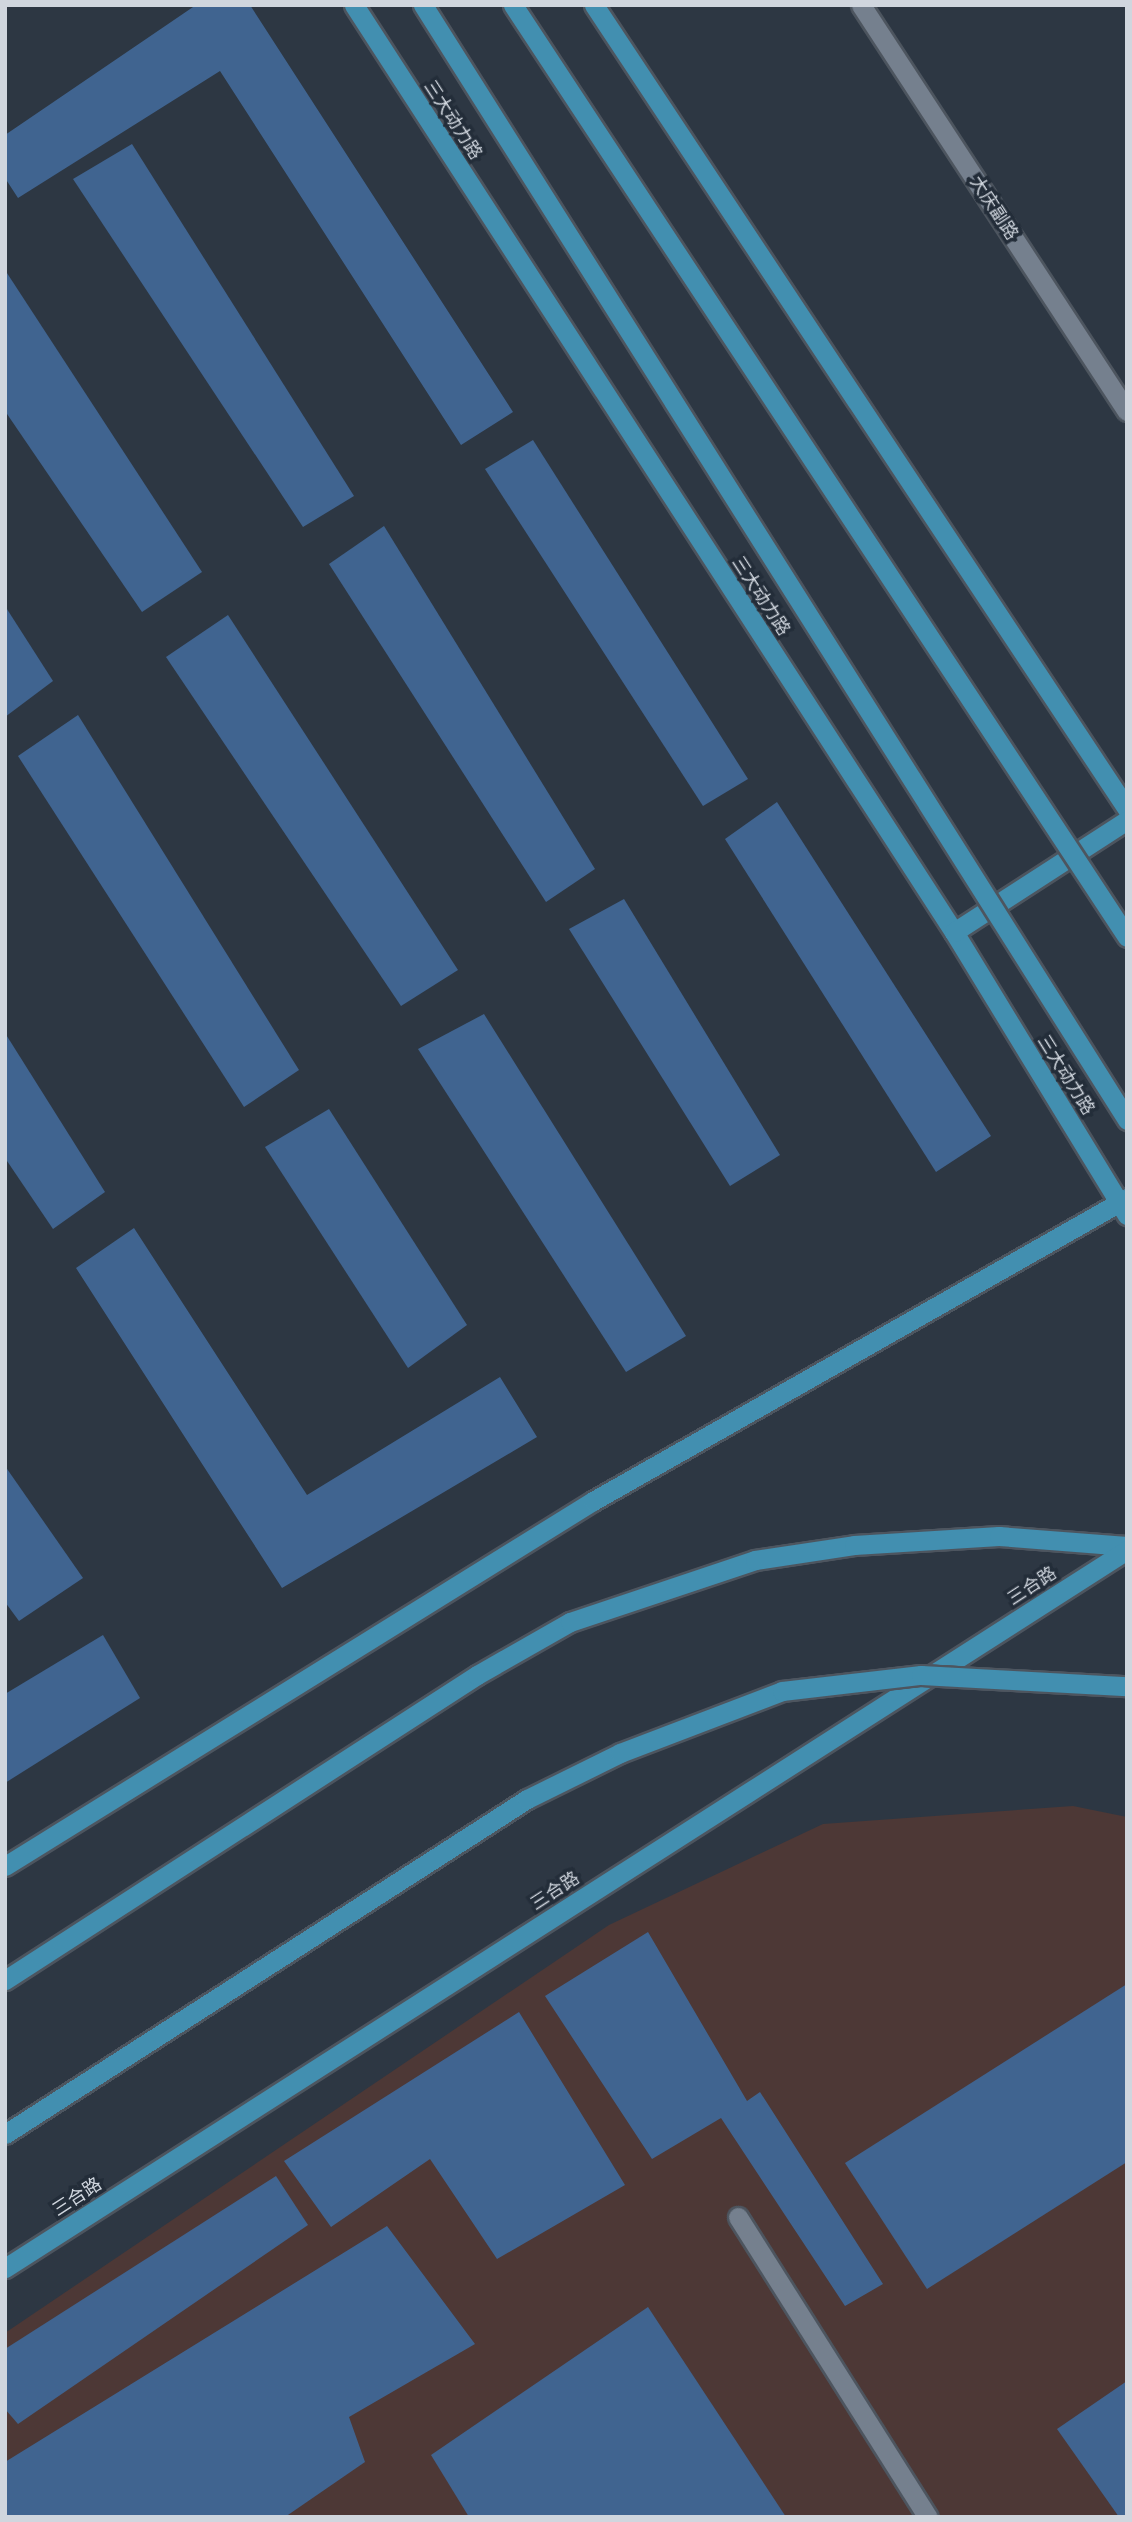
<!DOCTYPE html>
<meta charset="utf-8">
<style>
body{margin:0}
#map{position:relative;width:1132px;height:2522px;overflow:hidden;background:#2d3743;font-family:Signika,"Noto Sans SC",sans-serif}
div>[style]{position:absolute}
.industrial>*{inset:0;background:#4d3836}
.building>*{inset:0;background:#406490}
.roads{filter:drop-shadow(2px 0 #4d555f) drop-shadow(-2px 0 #4d555f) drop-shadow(0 2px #4d555f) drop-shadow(0 -2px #4d555f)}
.service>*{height:19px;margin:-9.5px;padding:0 9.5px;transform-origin:9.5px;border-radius:9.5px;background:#75808e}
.tertiary>*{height:19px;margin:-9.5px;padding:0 9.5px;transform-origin:9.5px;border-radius:9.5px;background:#75808e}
.trunk>*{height:19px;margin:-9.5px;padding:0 9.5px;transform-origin:9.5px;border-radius:9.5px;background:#428fb0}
.bridges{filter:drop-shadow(2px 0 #4d555f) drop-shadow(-2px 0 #4d555f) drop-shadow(0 2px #4d555f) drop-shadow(0 -2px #4d555f)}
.trunk-bridge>*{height:19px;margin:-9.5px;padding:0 9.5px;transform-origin:9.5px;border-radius:9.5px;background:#428fb0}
span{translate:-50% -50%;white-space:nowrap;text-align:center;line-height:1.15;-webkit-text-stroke:7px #232d39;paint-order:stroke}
.street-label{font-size:18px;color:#d0d6de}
.frame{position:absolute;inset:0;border:7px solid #d0d6de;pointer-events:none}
</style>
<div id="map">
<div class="industrial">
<i style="clip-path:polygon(1073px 1806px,1127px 1817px,1127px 2517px,5px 2517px,5px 2333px,609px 1925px,823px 1824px)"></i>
</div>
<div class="building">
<i style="clip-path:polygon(196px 5px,250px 5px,513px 412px,461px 445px,220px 71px,18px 198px,5px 178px,5px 135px)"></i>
<i style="clip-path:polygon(132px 144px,354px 496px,303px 527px,73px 179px)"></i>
<i style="clip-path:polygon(5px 270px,202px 572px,142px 612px,5px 411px)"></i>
<i style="clip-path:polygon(533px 440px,748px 779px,703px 806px,485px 469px)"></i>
<i style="clip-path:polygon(384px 526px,595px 869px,546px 902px,329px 564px)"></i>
<i style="clip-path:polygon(5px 606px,53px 681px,5px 717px)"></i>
<i style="clip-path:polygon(228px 615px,458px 970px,401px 1006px,166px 657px)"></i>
<i style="clip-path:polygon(78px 715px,299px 1070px,244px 1107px,18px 756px)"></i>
<i style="clip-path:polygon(777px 802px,991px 1136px,936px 1172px,725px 839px)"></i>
<i style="clip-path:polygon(624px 899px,780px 1155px,730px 1186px,569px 929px)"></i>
<i style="clip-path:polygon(484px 1014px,686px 1336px,626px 1372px,418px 1049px)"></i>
<i style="clip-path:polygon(5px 1033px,105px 1192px,53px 1229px,5px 1158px)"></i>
<i style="clip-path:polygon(329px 1109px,467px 1325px,408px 1368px,265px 1147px)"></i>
<i style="clip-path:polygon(134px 1228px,307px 1495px,500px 1377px,537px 1437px,282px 1588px,76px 1268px)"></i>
<i style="clip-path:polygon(5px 1466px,83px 1578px,19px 1621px,5px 1602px)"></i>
<i style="clip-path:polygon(103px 1635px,140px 1698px,5px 1783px,5px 1694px)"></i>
<i style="clip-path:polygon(648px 1932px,747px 2101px,760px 2092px,883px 2284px,845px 2306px,721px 2118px,652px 2159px,545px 1996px)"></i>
<i style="clip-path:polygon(1127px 1984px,1127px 2162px,927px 2289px,845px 2163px)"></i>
<i style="clip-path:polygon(519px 2012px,625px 2185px,497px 2259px,430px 2159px,331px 2227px,284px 2161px)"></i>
<i style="clip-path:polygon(276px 2176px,308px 2225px,18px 2424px,5px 2409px,5px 2349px)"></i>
<i style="clip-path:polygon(387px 2226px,475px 2344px,349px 2417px,365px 2462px,285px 2517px,5px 2517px,5px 2462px)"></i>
<i style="clip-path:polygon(648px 2307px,786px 2517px,469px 2517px,431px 2455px)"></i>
<i style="clip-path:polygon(1127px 2381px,1127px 2517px,1119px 2517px,1057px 2429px)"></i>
</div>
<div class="roads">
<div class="service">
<i style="left:738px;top:2217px;width:355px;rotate:57.7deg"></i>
</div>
<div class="tertiary">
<i style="left:861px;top:5px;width:485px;rotate:56.8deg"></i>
</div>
<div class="trunk">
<i style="left:354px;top:5px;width:1104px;rotate:57.09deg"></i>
<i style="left:954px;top:932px;width:332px;rotate:58.6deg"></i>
<i style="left:594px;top:5px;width:965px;rotate:56.46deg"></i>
<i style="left:954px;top:932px;width:206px;rotate:-32.9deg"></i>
<i style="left:5px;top:1866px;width:692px;rotate:-31.83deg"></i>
<i style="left:593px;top:1501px;width:614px;rotate:-29.57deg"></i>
<i style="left:5px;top:1980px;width:562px;rotate:-32.87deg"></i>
<i style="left:477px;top:1675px;width:107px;rotate:-29.7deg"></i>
<i style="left:570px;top:1622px;width:195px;rotate:-18.5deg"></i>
<i style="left:755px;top:1560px;width:100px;rotate:-8.6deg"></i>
<i style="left:854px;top:1545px;width:145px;rotate:-3.6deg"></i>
<i style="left:999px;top:1536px;width:128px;rotate:4.5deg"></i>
<i style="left:5px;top:2268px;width:1332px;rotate:-32.62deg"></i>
</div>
</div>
<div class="bridges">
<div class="trunk-bridge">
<i style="left:423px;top:5px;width:1319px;rotate:57.73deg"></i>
<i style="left:513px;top:5px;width:1116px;rotate:56.62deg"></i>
<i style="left:5px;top:2134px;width:620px;rotate:-32.69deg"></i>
<i style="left:527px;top:1799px;width:104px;rotate:-26.3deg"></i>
<i style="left:620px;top:1753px;width:173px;rotate:-20.9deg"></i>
<i style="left:782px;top:1691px;width:140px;rotate:-6.6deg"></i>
<i style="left:921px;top:1675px;width:206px;rotate:3.1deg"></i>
</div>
</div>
<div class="street-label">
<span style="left:453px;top:120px;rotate:57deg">三大动力路</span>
<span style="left:994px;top:208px;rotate:57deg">大庆副路</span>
<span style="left:761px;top:596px;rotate:57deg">三大动力路</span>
<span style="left:1066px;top:1075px;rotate:58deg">三大动力路</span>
<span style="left:1032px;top:1586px;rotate:-33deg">三合路</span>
<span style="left:555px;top:1891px;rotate:-33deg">三合路</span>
<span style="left:77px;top:2197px;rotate:-33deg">三合路</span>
</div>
<div class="frame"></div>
</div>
